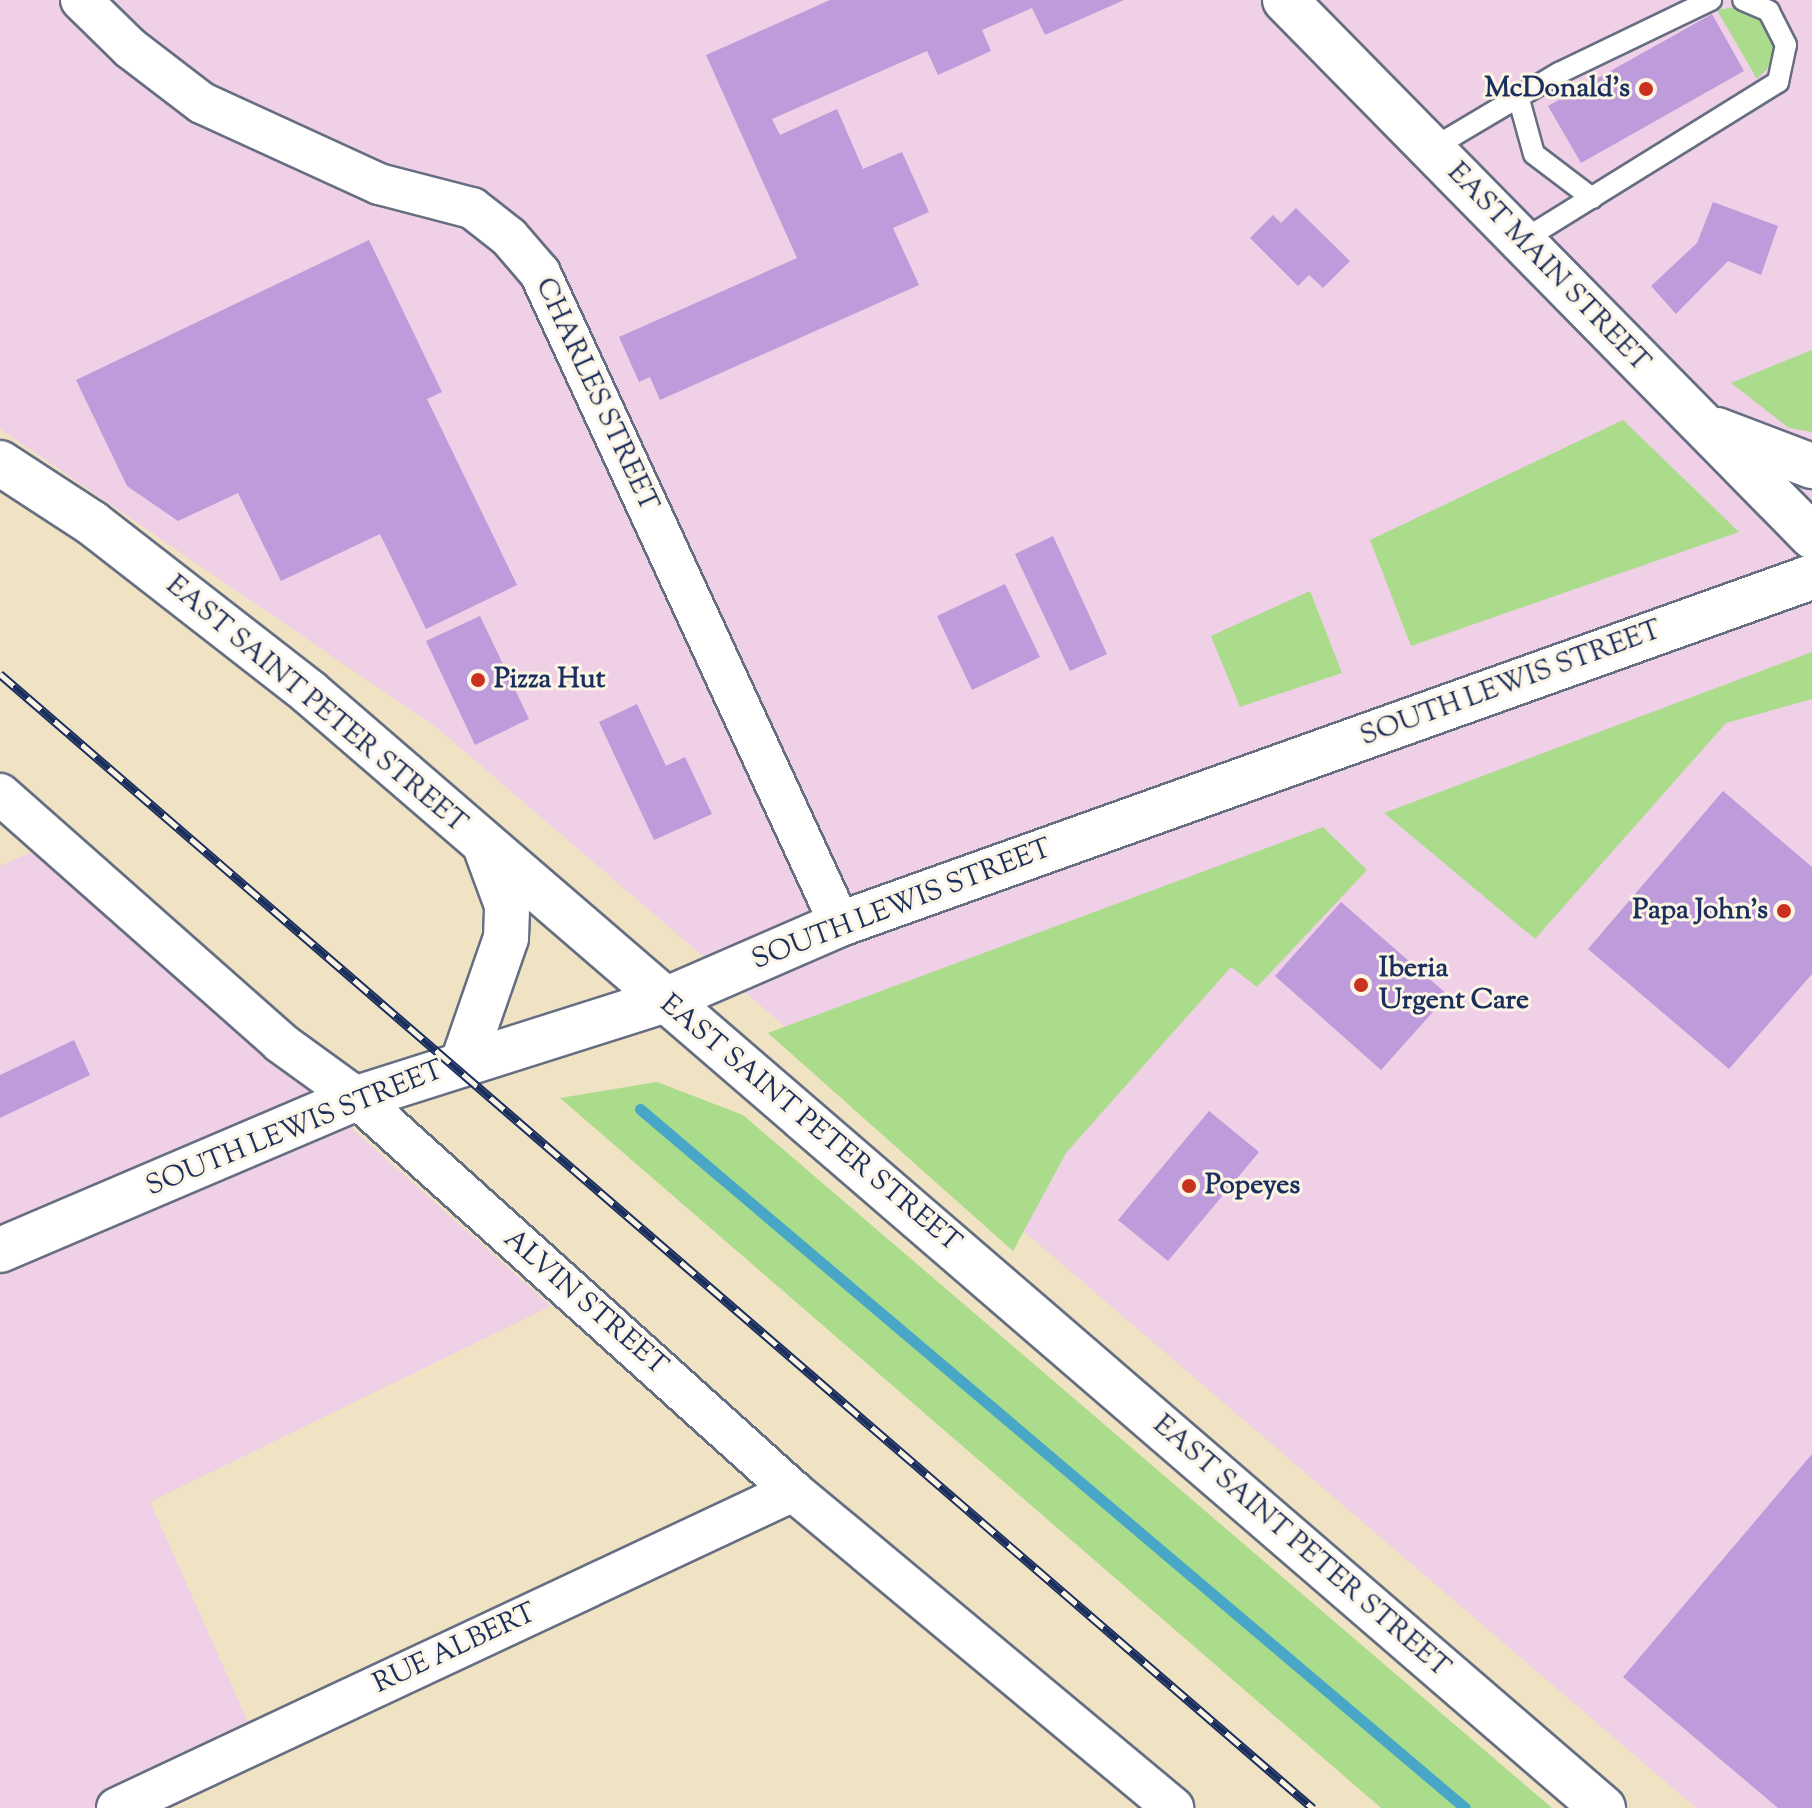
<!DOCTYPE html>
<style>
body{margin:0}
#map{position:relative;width:1812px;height:1808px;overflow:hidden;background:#f0e3c4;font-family:"Sorts Mill Goudy",serif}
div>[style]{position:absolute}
.built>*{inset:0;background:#efd0e6}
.green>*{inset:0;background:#aadc8b}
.stream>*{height:11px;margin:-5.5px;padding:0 5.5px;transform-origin:5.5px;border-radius:5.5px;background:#48a7c7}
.building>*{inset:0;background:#be9bdb}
.roads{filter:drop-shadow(2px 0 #666e82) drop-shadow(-2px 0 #666e82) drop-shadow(0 2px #666e82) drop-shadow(0 -2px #666e82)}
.lane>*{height:20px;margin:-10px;padding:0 10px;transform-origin:10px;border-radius:10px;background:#fff}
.street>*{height:40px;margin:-20px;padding:0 20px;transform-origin:20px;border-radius:20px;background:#fff}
.secondary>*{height:44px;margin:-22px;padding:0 22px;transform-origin:22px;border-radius:22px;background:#fff}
.primary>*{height:44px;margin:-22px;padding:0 22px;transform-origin:22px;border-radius:22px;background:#fff}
.rail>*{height:9px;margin-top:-4.5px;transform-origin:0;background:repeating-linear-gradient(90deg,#fcf5e5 0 18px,#1b2f5e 0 36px);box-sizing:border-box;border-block:2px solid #1b2f5e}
.dots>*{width:22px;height:22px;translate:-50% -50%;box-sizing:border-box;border:4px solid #fcf5e5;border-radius:50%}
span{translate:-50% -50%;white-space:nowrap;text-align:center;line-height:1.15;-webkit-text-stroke:6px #fcf5e5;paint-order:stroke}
.poi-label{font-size:28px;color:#1b2f5e;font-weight:700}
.right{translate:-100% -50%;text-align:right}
.left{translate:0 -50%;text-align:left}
.street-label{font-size:28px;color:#1b2f5e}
</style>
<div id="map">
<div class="built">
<i style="clip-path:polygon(0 0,1812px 0,1812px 1808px,1696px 1808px,437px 728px,0 429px)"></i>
<i style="clip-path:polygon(38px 849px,551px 1306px,150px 1502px,253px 1733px,93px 1808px,0 1808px,0 866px)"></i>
</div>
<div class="green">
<i style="clip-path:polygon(1741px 6px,1764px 19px,1776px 43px,1771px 65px,1757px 79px,1717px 10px)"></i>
<i style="clip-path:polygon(1812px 350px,1812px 432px,1789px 428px,1731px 383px)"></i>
<i style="clip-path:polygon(1623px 420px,1739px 532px,1411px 646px,1370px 540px)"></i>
<i style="clip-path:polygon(1310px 591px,1342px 673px,1240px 707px,1211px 636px)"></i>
<i style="clip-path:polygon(1812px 652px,1812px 699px,1726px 723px,1535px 939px,1384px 813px)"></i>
<i style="clip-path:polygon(1323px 827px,1367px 870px,1257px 987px,1231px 967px,1066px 1153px,1013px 1251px,768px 1033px)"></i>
<i style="clip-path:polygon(657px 1082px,743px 1115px,1552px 1808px,1381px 1808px,560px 1098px)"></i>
</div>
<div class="stream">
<i style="left:640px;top:1109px;width:1081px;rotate:40.27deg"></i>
</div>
<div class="building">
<i style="clip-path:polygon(830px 0,1124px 0,1045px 35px,1032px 8px,982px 30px,991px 51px,938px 75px,927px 51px,772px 119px,780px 135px,837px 109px,863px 169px,902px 152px,929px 212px,893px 228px,919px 285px,660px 400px,650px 377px,639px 382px,619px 337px,797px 258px,706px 55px)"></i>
<i style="clip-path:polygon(1712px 14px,1744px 71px,1581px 163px,1548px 106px)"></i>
<i style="clip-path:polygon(1713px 202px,1778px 226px,1761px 275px,1728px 261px,1676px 314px,1651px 286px,1697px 243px)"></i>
<i style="clip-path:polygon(1296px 208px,1350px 261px,1323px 288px,1309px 275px,1298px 286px,1250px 238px,1273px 215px,1281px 223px)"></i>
<i style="clip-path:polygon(369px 240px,442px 392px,427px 399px,517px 585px,426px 629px,380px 534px,281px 581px,238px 493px,178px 521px,127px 486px,76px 380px)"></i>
<i style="clip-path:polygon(1053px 536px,1107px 654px,1070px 671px,1015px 554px)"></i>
<i style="clip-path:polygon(1005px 584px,1040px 657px,972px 690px,937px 616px)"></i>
<i style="clip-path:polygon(480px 616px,529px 719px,475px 745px,426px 641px)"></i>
<i style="clip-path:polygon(637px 704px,666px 766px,685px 757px,712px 814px,654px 840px,599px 722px)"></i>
<i style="clip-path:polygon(1723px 791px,1812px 867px,1812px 974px,1729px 1069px,1588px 949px)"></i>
<i style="clip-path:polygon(1341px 902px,1448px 995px,1381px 1070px,1275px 976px)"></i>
<i style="clip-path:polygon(74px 1040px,90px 1075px,0 1118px,0 1075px)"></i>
<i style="clip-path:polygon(1209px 1111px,1259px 1152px,1168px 1261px,1118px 1220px)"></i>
<i style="clip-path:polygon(1812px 1454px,1812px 1808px,1778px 1808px,1623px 1677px)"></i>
</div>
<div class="roads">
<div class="lane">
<i style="left:1518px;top:96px;width:60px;rotate:74.6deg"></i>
<i style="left:1534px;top:154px;width:73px;rotate:37.2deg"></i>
<i style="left:1431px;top:149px;width:149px;rotate:-30.7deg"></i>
<i style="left:1559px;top:73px;width:169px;rotate:-25.7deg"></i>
<i style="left:1520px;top:242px;width:304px;rotate:-31.8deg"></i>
<i style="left:1778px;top:82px;width:38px;rotate:-78deg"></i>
<i style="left:1786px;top:45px;width:38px;rotate:-117deg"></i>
<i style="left:1769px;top:11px;width:28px;rotate:-157deg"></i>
</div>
<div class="street">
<i style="left:81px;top:0;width:69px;rotate:44.4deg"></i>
<i style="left:130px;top:48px;width:91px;rotate:37.4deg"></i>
<i style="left:202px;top:103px;width:195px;rotate:24.6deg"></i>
<i style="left:379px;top:184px;width:96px;rotate:14.5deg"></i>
<i style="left:472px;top:208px;width:47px;rotate:38.1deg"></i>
<i style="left:509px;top:237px;width:48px;rotate:49.3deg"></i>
<i style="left:540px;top:273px;width:717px;rotate:65.26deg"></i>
<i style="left:0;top:794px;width:375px;rotate:41.5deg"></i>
<i style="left:281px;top:1043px;width:94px;rotate:35.9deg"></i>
<i style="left:357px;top:1098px;width:587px;rotate:42.03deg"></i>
<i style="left:793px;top:1491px;width:495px;rotate:39.8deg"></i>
<i style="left:117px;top:1808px;width:747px;rotate:-25.12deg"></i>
</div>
<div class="secondary">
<i style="left:0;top:1250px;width:388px;rotate:-23.1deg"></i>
<i style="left:357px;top:1098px;width:321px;rotate:-17.6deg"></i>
<i style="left:663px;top:1001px;width:193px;rotate:-23.5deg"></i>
<i style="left:840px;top:924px;width:1032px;rotate:-19.65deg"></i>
</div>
<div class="primary">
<i style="left:1285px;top:0;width:752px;rotate:45.49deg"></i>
<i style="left:1717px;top:430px;width:102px;rotate:20.8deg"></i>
<i style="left:0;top:463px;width:110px;rotate:33.1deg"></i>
<i style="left:92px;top:523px;width:275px;rotate:37.9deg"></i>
<i style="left:309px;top:692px;width:1709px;rotate:40.78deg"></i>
<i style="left:463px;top:1062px;width:131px;rotate:-70.9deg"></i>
<i style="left:506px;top:938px;width:33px;rotate:-88deg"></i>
<i style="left:507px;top:905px;width:58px;rotate:-110.3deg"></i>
</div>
</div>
<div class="rail">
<i style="left:0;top:674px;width:1735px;rotate:40.82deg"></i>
</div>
<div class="dots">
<i style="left:1646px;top:89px;background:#c8321e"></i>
<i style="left:478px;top:680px;background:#c8321e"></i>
<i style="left:1784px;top:911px;background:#c8321e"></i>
<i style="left:1361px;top:985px;background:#c8321e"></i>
<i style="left:1189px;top:1186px;background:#c8321e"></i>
</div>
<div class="poi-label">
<span class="right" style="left:1630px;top:89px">McDonald's</span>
<span class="left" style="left:494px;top:680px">Pizza Hut</span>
<span class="right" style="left:1768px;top:911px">Papa John's</span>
<span class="left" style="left:1379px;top:985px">Iberia<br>Urgent Care</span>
<span class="left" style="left:1205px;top:1186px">Popeyes</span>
</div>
<div class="street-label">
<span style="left:1548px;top:268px;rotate:46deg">EAST MAIN STREET</span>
<span style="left:596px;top:395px;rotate:65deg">CHARLES STREET</span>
<span style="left:1511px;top:684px;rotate:-20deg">SOUTH LEWIS STREET</span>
<span style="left:316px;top:705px;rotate:40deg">EAST SAINT PETER STREET</span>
<span style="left:902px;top:905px;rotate:-21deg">SOUTH LEWIS STREET</span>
<span style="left:810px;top:1124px;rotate:40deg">EAST SAINT PETER STREET</span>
<span style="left:295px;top:1129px;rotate:-22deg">SOUTH LEWIS STREET</span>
<span style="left:585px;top:1303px;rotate:41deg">ALVIN STREET</span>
<span style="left:1301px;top:1547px;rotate:41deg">EAST SAINT PETER STREET</span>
<span style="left:455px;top:1649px;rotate:-25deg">RUE ALBERT</span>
</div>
</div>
